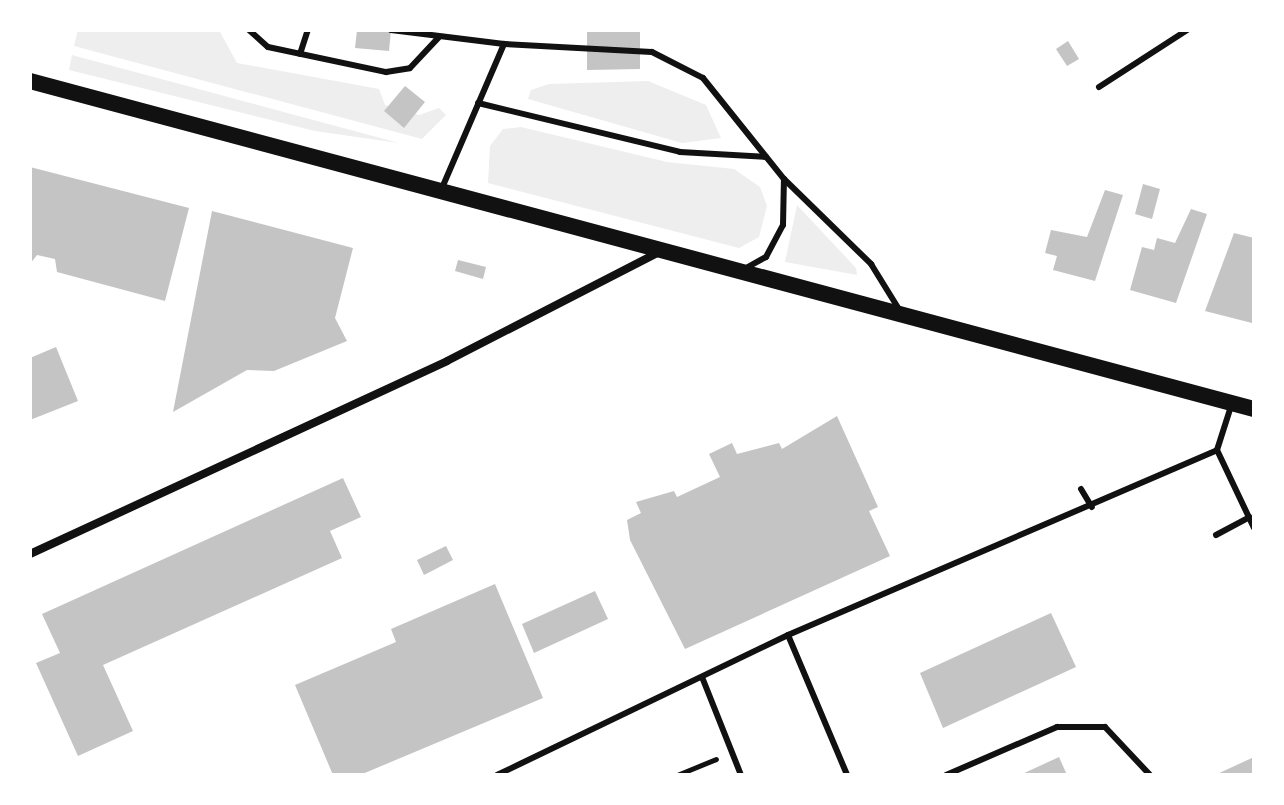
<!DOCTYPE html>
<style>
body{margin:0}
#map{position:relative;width:1284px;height:805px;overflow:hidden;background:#fff;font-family:Helvetica,sans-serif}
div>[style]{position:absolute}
.green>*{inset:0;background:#eee}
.building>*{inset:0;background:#c4c4c4}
.path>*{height:5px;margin:-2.5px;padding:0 2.5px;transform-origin:2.5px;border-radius:2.5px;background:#111}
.service>*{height:6px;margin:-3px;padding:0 3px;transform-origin:3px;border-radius:3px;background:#111}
.minor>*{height:8px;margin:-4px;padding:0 4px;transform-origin:4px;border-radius:4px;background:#111}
.secondary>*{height:16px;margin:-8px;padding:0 8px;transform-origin:8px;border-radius:8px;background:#111}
span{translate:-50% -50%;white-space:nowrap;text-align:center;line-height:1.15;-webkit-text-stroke:7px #fff;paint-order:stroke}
.frame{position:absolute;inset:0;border:32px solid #fff;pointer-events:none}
</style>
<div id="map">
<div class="green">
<i style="clip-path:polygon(78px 30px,219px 30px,237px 63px,379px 89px,385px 105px,419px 115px,439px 108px,446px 115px,422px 139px,74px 46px)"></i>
<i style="clip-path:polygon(72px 55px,399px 143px,315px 131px,69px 70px)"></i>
<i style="clip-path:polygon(648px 81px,706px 105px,721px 138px,682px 143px,528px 99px,531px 90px,549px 84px)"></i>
<i style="clip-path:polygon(521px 127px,667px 162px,734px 169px,760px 187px,767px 206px,759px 237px,739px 248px,488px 183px,490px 146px,503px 129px)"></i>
<i style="clip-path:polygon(797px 205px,856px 268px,857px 275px,785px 262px)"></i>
</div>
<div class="building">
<i style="clip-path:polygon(357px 30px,391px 30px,389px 51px,355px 48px)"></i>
<i style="clip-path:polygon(587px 30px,640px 30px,640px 69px,587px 70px)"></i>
<i style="clip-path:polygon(1068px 41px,1079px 59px,1067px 66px,1056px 49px)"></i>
<i style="clip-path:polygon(405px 86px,425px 102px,404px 128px,384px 111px)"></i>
<i style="clip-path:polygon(30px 167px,189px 208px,165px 301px,57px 272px,55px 259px,37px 255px,30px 264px)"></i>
<i style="clip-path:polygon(1143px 184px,1160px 189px,1152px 219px,1135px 214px)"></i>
<i style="clip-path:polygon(1105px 190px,1123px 195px,1095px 281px,1053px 270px,1057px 256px,1045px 253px,1051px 230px,1087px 237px)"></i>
<i style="clip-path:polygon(1191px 209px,1207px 214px,1176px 303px,1130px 290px,1142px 247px,1154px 250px,1157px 238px,1175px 243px)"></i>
<i style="clip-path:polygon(212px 211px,353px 248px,335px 318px,347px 341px,274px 371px,247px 370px,173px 412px)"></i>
<i style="clip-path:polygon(1234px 233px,1254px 238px,1252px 323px,1205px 311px)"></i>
<i style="clip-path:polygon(458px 260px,486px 267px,483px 279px,455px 271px)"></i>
<i style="clip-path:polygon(56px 347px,78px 401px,30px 420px,30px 358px)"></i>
<i style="clip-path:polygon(837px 416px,878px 507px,869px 511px,890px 556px,685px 649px,630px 540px,627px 520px,641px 513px,636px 502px,674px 491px,677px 497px,720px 477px,709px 454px,732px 443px,737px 454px,779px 443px,782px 449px)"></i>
<i style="clip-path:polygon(343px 478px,361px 517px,330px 531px,342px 558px,103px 665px,133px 731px,78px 756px,36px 663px,60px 653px,42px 614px)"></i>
<i style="clip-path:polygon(446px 546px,453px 560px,424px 575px,417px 560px)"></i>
<i style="clip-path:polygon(495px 584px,543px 698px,360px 775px,333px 775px,295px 685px,396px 642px,391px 629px)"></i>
<i style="clip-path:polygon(595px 591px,608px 619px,534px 653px,522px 624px)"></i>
<i style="clip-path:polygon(1051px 613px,1076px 667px,943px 728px,920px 673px)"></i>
<i style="clip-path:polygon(1059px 757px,1067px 775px,1020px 775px)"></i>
<i style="clip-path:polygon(1254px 757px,1254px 775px,1215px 775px)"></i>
</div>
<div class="path">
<i style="left:677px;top:775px;width:42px;rotate:-22.3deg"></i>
</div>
<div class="service">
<i style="left:249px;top:30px;width:25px;rotate:42deg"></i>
<i style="left:268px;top:47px;width:121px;rotate:12deg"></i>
<i style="left:386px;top:72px;width:24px;rotate:-9deg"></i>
<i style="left:410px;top:68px;width:42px;rotate:-46.9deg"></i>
<i style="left:391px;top:30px;width:114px;rotate:7.1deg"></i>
<i style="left:300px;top:54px;width:25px;rotate:-72deg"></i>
<i style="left:1099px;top:87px;width:105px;rotate:-32.9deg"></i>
<i style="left:478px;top:103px;width:208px;rotate:13.6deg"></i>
<i style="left:680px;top:152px;width:86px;rotate:3.3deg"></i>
<i style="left:442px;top:188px;width:157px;rotate:-66.7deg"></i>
<i style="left:504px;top:44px;width:148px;rotate:3.1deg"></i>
<i style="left:652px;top:52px;width:57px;rotate:27deg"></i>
<i style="left:703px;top:78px;width:129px;rotate:51.3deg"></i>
<i style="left:784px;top:179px;width:122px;rotate:44.3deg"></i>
<i style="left:871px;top:264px;width:55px;rotate:58.3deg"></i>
<i style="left:746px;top:268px;width:23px;rotate:-29deg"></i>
<i style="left:766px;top:257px;width:36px;rotate:-62deg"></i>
<i style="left:783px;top:225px;width:46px;rotate:-88.8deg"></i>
<i style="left:1217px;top:450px;width:86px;rotate:64.6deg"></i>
<i style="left:1081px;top:489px;width:21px;rotate:59deg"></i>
<i style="left:1216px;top:535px;width:38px;rotate:-28deg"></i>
<i style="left:788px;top:635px;width:152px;rotate:67.1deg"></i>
<i style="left:702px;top:677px;width:105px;rotate:68.3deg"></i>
<i style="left:497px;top:775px;width:323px;rotate:-25.7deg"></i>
<i style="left:788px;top:635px;width:467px;rotate:-23.3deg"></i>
<i style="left:1217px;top:450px;width:49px;rotate:-72.3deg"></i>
<i style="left:946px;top:775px;width:121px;rotate:-23.4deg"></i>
<i style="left:1057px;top:727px;width:48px"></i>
<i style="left:1105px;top:727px;width:66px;rotate:46.8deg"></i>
</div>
<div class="minor">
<i style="left:30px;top:554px;width:459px;rotate:-24.8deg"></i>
<i style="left:447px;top:361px;width:241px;rotate:-27.2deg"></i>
</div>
<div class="secondary">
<i style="left:30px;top:81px;width:1267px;rotate:15deg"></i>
</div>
<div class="frame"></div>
</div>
